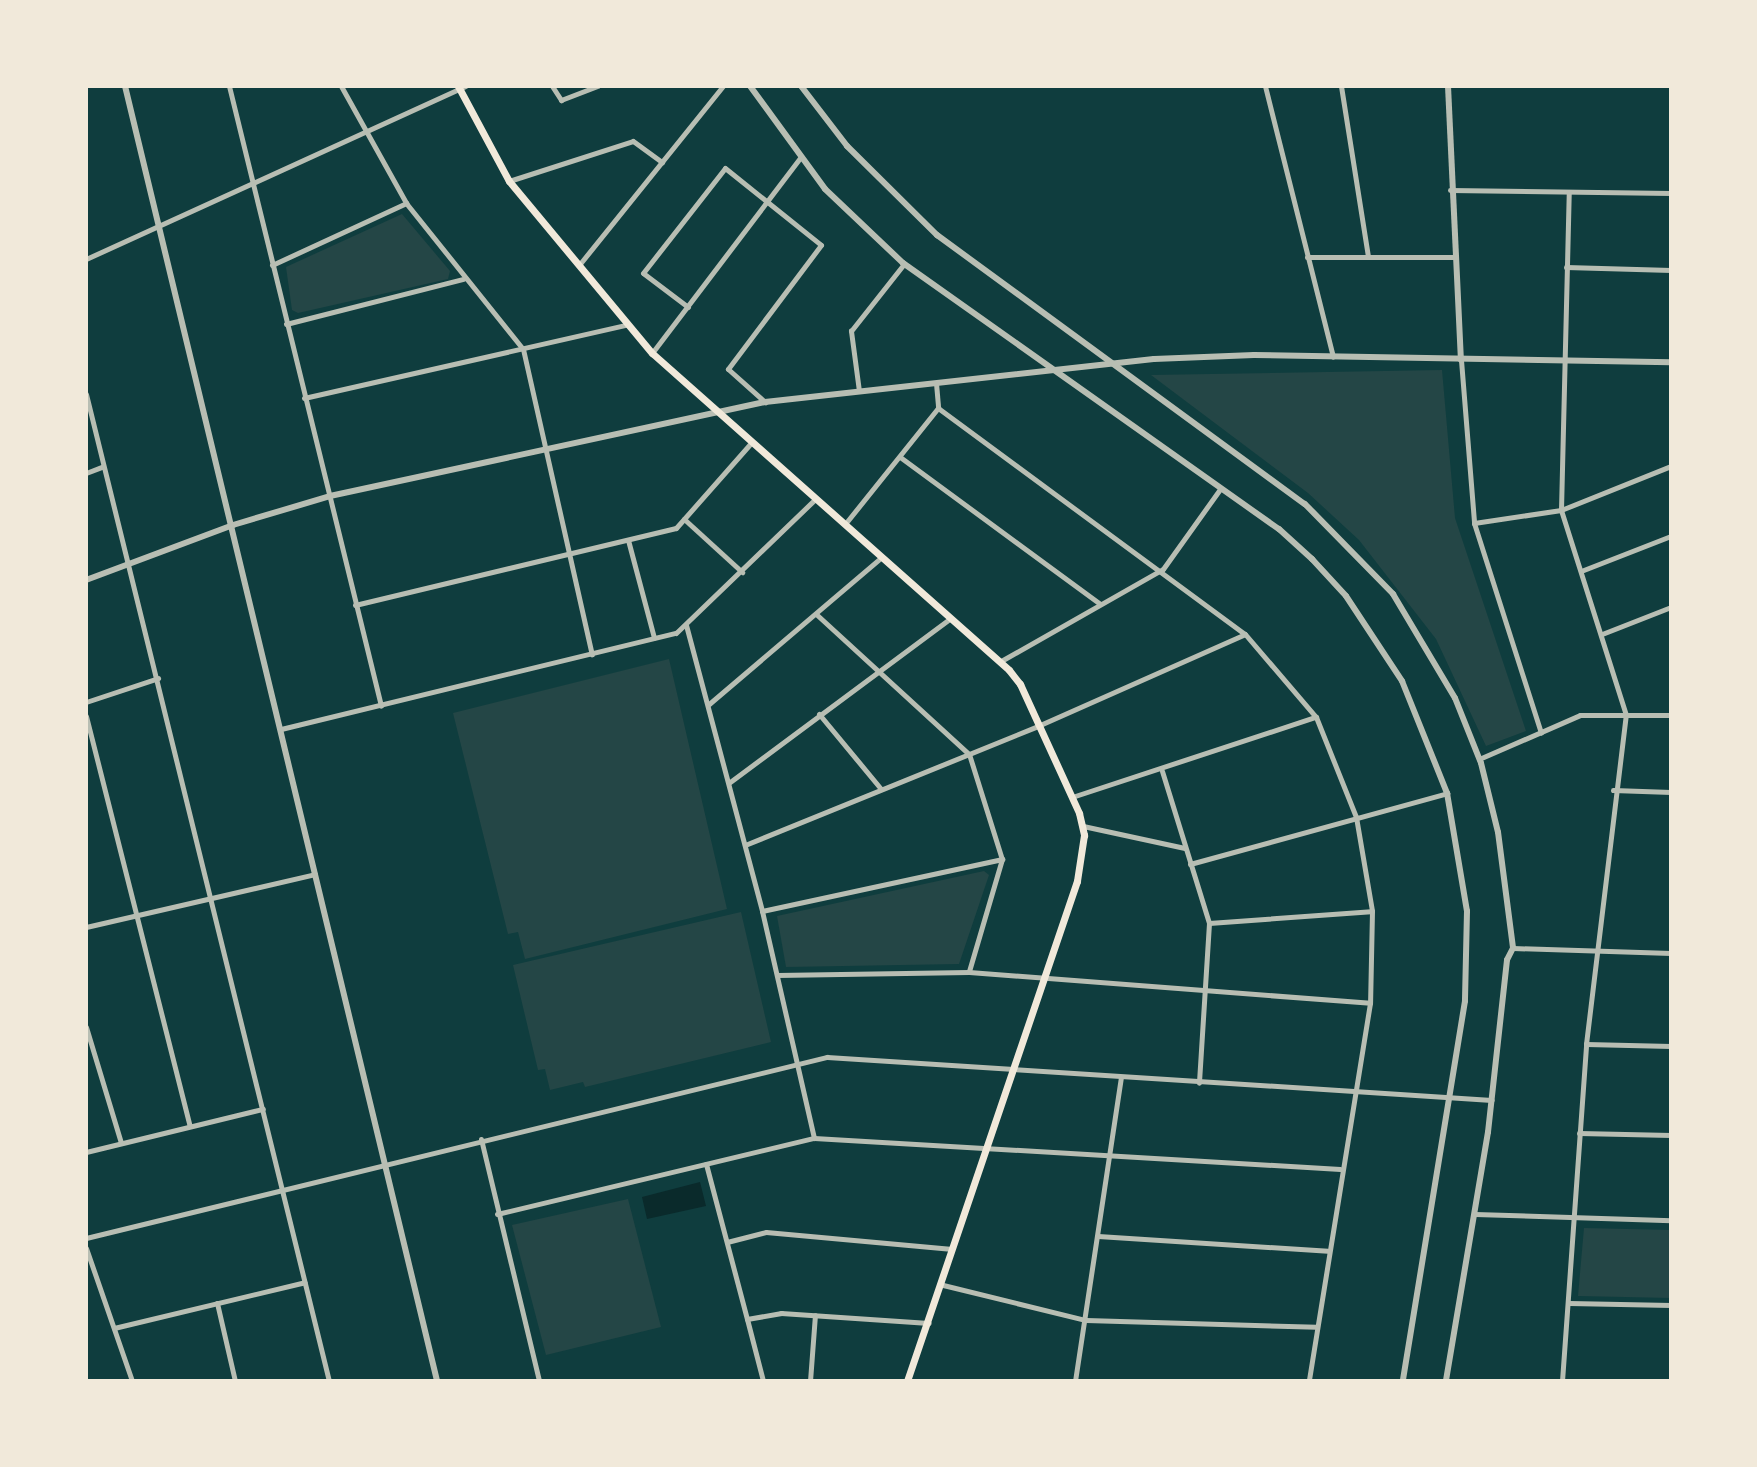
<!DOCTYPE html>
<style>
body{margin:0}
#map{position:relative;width:1757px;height:1467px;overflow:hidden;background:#0f3d3e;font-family:"PT Sans Narrow",sans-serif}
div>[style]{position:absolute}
.green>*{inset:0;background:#244646}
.water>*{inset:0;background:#0a2a2b}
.minor>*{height:5px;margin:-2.5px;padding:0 2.5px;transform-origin:2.5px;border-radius:2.5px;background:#b8beb3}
.tertiary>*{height:6px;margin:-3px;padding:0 3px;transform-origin:3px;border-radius:3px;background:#b8beb3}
.secondary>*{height:7px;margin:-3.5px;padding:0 3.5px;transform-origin:3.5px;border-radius:3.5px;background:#f1e9da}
span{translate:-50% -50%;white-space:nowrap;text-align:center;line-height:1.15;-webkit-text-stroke:6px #f1e9da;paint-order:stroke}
.frame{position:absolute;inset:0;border:88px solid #f1e9da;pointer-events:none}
</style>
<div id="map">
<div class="green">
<i style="clip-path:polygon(402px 214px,450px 271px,448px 279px,298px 313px,292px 310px,286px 267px)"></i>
<i style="clip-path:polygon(1442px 370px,1455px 518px,1526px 731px,1486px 746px,1436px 639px,1359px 540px,1308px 493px,1151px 375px)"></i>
<i style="clip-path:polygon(669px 659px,727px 909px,525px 959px,518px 932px,508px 934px,453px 713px)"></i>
<i style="clip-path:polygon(984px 871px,989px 875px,959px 964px,786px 967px,777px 916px)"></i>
<i style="clip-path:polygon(741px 912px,771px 1042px,585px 1087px,583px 1082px,550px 1090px,545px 1069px,538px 1070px,513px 965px)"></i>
<i style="clip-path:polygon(628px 1199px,661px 1327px,546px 1355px,512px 1225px)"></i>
<i style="clip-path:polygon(1584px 1228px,1671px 1230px,1671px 1298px,1578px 1296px)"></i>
</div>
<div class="water">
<i style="clip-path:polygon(700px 1182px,706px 1206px,647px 1219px,642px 1197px)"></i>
</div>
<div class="minor">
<i style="left:229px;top:86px;width:638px;rotate:76.22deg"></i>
<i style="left:341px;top:86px;width:134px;rotate:60.9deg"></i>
<i style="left:406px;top:203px;width:187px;rotate:51.3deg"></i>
<i style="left:523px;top:349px;width:313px;rotate:77.3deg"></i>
<i style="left:552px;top:86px;width:17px;rotate:57deg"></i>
<i style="left:561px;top:100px;width:39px;rotate:-21deg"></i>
<i style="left:1265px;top:86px;width:279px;rotate:75.9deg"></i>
<i style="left:1341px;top:86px;width:173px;rotate:81deg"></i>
<i style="left:509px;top:181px;width:130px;rotate:-17.9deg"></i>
<i style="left:633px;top:141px;width:36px;rotate:36deg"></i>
<i style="left:1450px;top:190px;width:221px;rotate:0.8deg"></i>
<i style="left:1307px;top:257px;width:146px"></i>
<i style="left:86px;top:259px;width:417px;rotate:-24.5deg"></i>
<i style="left:272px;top:265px;width:148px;rotate:-24.8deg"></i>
<i style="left:579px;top:265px;width:230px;rotate:-51.2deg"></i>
<i style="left:1566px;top:267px;width:105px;rotate:1.6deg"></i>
<i style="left:688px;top:307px;width:56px;rotate:-142.9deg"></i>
<i style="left:643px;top:273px;width:133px;rotate:-52deg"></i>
<i style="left:725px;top:168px;width:123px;rotate:38.7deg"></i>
<i style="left:821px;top:245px;width:155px;rotate:126.9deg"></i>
<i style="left:728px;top:369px;width:50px;rotate:41.7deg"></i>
<i style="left:286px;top:324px;width:183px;rotate:-14.3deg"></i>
<i style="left:652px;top:353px;width:245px;rotate:-52.8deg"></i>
<i style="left:1461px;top:360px;width:164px;rotate:85.4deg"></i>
<i style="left:1474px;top:523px;width:220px;rotate:72.3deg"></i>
<i style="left:936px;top:383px;width:25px;rotate:85deg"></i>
<i style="left:938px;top:408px;width:381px;rotate:36.4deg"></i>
<i style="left:1245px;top:634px;width:109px;rotate:49.5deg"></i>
<i style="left:1316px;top:717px;width:108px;rotate:68.2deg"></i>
<i style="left:1356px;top:817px;width:95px;rotate:80.3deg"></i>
<i style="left:1372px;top:911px;width:92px;rotate:91.2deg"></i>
<i style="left:1370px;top:1003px;width:383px;rotate:99.2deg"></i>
<i style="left:859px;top:391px;width:61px;rotate:-97.6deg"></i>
<i style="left:851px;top:331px;width:85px;rotate:-51.7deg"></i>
<i style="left:86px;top:394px;width:1016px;rotate:76.17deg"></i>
<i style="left:304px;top:398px;width:330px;rotate:-12.8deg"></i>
<i style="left:900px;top:457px;width:248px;rotate:36.3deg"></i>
<i style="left:86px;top:473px;width:17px;rotate:-21deg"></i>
<i style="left:684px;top:519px;width:79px;rotate:42.4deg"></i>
<i style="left:1474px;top:523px;width:88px;rotate:-8.5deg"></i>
<i style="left:1561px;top:510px;width:118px;rotate:-21.8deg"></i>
<i style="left:845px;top:524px;width:149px;rotate:-51.3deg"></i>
<i style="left:628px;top:540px;width:101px;rotate:75.1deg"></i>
<i style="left:1581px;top:571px;width:97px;rotate:-21.3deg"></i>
<i style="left:355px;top:605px;width:330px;rotate:-13.5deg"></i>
<i style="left:676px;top:528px;width:112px;rotate:-48.6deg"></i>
<i style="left:816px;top:614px;width:207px;rotate:42.5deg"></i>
<i style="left:969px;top:754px;width:110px;rotate:72.6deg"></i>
<i style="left:1002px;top:859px;width:117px;rotate:106.4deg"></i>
<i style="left:686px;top:625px;width:296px;rotate:75.1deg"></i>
<i style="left:762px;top:911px;width:233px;rotate:77.1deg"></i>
<i style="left:1602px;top:634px;width:74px;rotate:-21.4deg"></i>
<i style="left:1001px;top:661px;width:186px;rotate:-29.6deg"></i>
<i style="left:1163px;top:569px;width:98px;rotate:-54.5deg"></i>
<i style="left:86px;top:702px;width:76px;rotate:-18.4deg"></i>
<i style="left:709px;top:704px;width:227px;rotate:-40.4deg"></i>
<i style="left:819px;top:714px;width:97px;rotate:50.4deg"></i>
<i style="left:86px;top:716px;width:423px;rotate:75.8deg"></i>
<i style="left:281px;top:729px;width:406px;rotate:-13.7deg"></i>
<i style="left:676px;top:633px;width:192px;rotate:-43.9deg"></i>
<i style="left:1479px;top:759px;width:110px;rotate:-23.5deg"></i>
<i style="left:1580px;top:715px;width:91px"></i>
<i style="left:1162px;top:771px;width:159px;rotate:72.8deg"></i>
<i style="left:1209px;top:923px;width:160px;rotate:93.6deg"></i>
<i style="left:730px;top:782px;width:275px;rotate:-36.6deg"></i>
<i style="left:1613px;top:790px;width:58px;rotate:2deg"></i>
<i style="left:1072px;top:797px;width:257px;rotate:-18.2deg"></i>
<i style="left:1083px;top:826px;width:104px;rotate:12.2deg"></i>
<i style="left:745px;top:845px;width:318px;rotate:-22.1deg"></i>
<i style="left:1040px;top:725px;width:224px;rotate:-23.9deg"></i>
<i style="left:1190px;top:864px;width:267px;rotate:-15.4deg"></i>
<i style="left:762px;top:911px;width:246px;rotate:-12.2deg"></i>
<i style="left:1209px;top:923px;width:162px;rotate:-4.2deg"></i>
<i style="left:86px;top:927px;width:235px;rotate:-13deg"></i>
<i style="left:1513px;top:948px;width:158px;rotate:1.8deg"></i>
<i style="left:777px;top:975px;width:192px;rotate:-0.9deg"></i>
<i style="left:969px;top:972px;width:402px;rotate:4.4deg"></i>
<i style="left:86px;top:1027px;width:121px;rotate:73.2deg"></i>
<i style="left:1586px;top:1044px;width:85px;rotate:1.3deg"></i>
<i style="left:1579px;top:1133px;width:92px;rotate:1.2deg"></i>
<i style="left:481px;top:1139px;width:249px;rotate:76.5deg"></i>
<i style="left:86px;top:1152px;width:182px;rotate:-13.7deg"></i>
<i style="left:706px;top:1164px;width:160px;rotate:75.2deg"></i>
<i style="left:747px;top:1319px;width:35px;rotate:-10deg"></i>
<i style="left:781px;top:1313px;width:148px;rotate:3.9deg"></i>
<i style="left:497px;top:1214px;width:326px;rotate:-13.5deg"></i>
<i style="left:814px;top:1138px;width:527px;rotate:3.37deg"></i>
<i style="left:1475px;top:1214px;width:196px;rotate:1.8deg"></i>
<i style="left:1098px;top:1236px;width:230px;rotate:3.7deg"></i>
<i style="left:86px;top:1238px;width:763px;rotate:-13.73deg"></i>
<i style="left:827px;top:1057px;width:666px;rotate:3.7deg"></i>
<i style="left:727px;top:1242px;width:40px;rotate:-14.4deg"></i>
<i style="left:766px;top:1232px;width:187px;rotate:5.2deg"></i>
<i style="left:86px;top:1248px;width:141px;rotate:70.9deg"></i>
<i style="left:943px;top:1285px;width:147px;rotate:13.8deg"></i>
<i style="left:1086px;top:1320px;width:230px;rotate:1.7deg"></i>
<i style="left:217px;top:1303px;width:80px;rotate:77deg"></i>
<i style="left:1569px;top:1303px;width:102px;rotate:1.1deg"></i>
<i style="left:747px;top:1319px;width:64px;rotate:75.5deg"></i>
<i style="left:114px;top:1328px;width:196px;rotate:-13.5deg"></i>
<i style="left:810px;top:1381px;width:66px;rotate:-85.7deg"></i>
<i style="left:1075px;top:1381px;width:306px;rotate:-81.4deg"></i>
<i style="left:1562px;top:1381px;width:338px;rotate:-85.9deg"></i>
<i style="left:1586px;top:1044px;width:331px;rotate:-83.1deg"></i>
<i style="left:1626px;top:715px;width:215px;rotate:-107.6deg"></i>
<i style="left:1561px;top:510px;width:318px;rotate:-88.6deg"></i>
</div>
<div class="tertiary">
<i style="left:125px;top:86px;width:1332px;rotate:76.45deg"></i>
<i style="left:750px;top:86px;width:127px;rotate:53.9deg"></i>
<i style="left:825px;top:189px;width:108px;rotate:43.5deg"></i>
<i style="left:903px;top:263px;width:461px;rotate:35.3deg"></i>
<i style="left:1279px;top:529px;width:45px;rotate:42.3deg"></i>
<i style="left:1312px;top:559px;width:50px;rotate:47.4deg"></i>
<i style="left:1346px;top:596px;width:102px;rotate:56.6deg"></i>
<i style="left:1402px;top:681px;width:121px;rotate:68.1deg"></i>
<i style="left:1447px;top:793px;width:120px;rotate:80.4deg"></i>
<i style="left:1467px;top:911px;width:90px;rotate:91.3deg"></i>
<i style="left:1465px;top:1001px;width:385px;rotate:99.3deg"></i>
<i style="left:801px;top:86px;width:76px;rotate:52.5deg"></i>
<i style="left:847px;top:146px;width:127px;rotate:44.7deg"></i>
<i style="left:937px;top:235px;width:456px;rotate:36.2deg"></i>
<i style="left:1305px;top:504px;width:126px;rotate:45.6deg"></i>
<i style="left:1393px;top:594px;width:121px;rotate:59.2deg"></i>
<i style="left:1455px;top:698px;width:70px;rotate:68.2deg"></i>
<i style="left:1481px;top:763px;width:71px;rotate:76.2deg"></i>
<i style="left:1498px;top:832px;width:117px;rotate:82.6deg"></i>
<i style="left:1513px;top:948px;width:13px;rotate:117deg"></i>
<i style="left:1507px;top:960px;width:173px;rotate:96.3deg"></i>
<i style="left:1488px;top:1132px;width:253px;rotate:99.6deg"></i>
<i style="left:1448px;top:86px;width:274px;rotate:87.3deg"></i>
<i style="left:86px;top:580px;width:157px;rotate:-20.5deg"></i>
<i style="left:233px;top:525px;width:101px;rotate:-16.6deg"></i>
<i style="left:330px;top:496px;width:445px;rotate:-12.2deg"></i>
<i style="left:765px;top:402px;width:391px;rotate:-6.3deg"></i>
<i style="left:1154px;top:359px;width:100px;rotate:-2.3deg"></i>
<i style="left:1254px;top:355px;width:417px;rotate:1deg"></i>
</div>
<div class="secondary">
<i style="left:458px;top:86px;width:108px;rotate:61.8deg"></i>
<i style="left:509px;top:181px;width:224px;rotate:50.3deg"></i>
<i style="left:652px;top:353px;width:477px;rotate:41.6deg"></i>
<i style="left:1009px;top:670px;width:18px;rotate:52deg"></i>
<i style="left:1020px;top:684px;width:142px;rotate:65.4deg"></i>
<i style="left:1079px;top:813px;width:23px;rotate:77deg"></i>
<i style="left:1084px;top:835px;width:47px;rotate:98.7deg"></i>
<i style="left:1077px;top:881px;width:528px;rotate:108.78deg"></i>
</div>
<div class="frame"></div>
</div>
